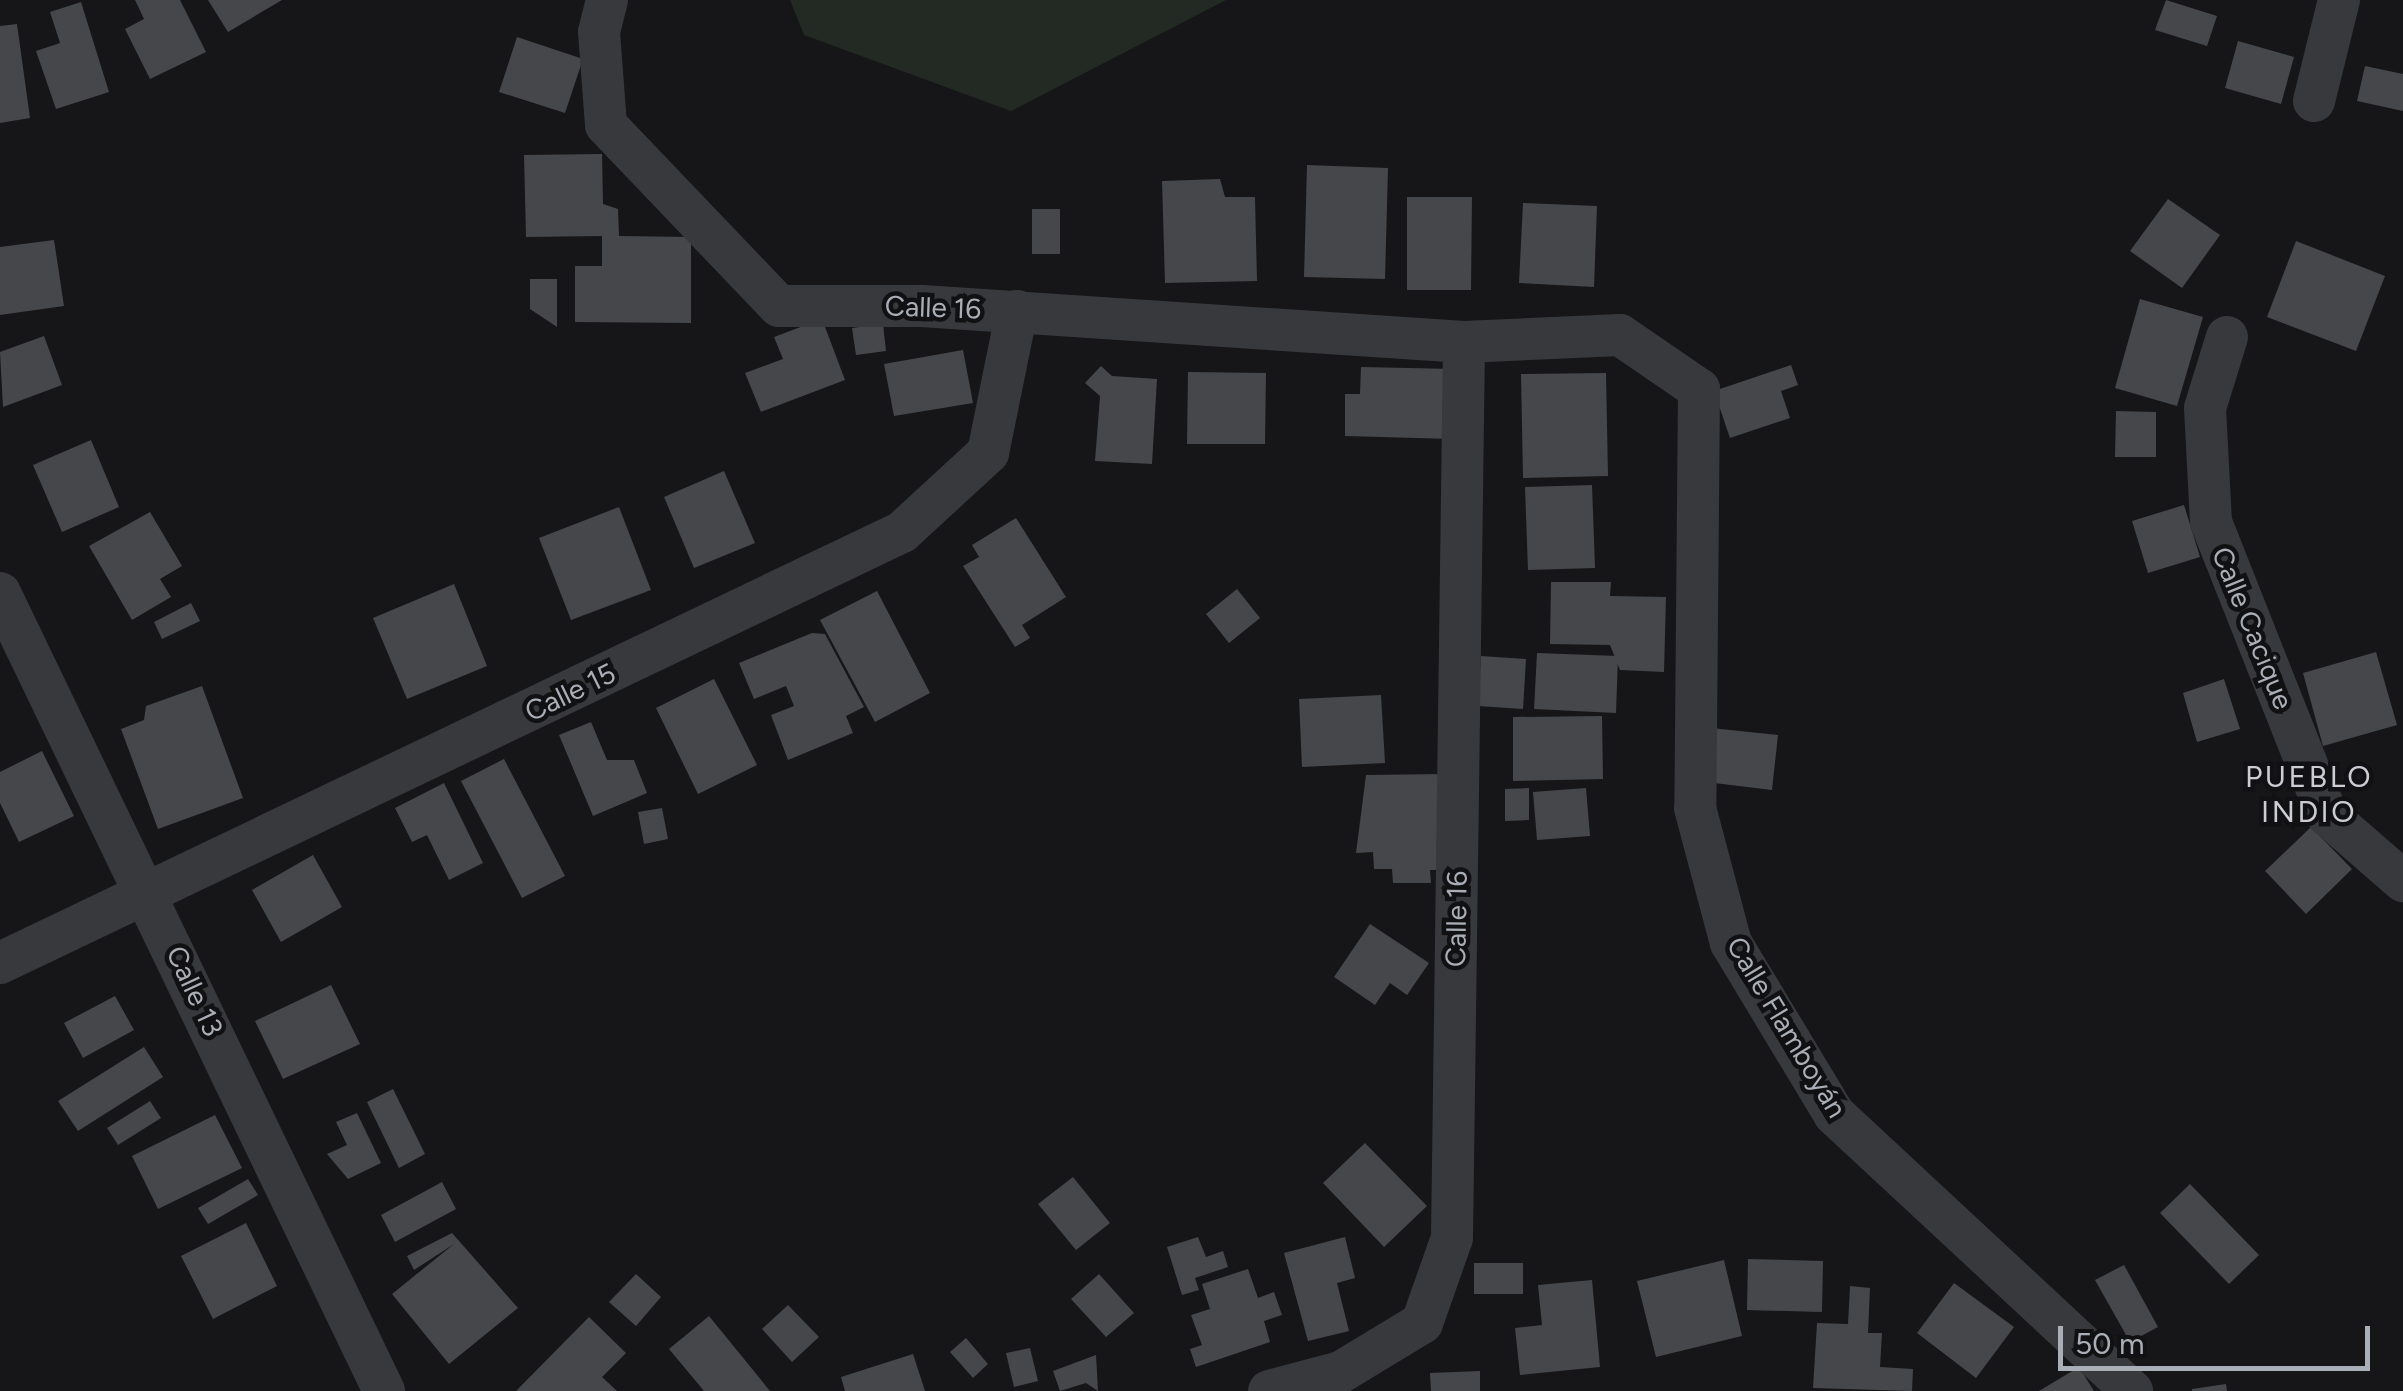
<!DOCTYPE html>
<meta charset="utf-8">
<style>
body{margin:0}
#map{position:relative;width:2403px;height:1391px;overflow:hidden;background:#161618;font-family:Figtree,sans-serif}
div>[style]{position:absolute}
.green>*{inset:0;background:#232a24}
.building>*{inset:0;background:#46474a}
.street>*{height:42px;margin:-21px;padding:0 21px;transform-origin:21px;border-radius:21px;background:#38393c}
span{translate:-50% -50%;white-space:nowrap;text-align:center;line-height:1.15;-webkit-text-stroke:9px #111113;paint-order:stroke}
.street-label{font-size:28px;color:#aaaeb6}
.neighbourhood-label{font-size:30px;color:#cbcdd3;letter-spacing:2.5px}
.scale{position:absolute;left:2058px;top:1326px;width:312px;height:45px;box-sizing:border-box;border:5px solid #aaaeb6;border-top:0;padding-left:12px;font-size:30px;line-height:35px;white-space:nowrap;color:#aaaeb6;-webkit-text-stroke:8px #111113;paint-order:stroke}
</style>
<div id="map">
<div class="green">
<i style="clip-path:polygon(790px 0,1226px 0,1011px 111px,804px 35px)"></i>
</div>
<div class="building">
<i style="clip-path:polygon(135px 0,180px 0,206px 52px,150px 79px,125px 29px,144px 19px)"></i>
<i style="clip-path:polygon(208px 0,282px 0,228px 32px)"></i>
<i style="clip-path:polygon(2166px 0,2217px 16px,2207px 46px,2155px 30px)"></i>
<i style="clip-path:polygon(81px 2px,109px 92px,56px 109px,36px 51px,60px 43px,50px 12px)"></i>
<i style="clip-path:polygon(17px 24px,30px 118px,0 123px,0 26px)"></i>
<i style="clip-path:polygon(517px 37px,583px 59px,565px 113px,499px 92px)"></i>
<i style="clip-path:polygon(2238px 41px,2294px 57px,2281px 104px,2225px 88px)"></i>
<i style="clip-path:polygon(2365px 66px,2403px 74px,2403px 111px,2357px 101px)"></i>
<i style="clip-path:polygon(602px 154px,603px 204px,618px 209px,619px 236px,691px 237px,691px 323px,575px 322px,575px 266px,602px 266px,602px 236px,526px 237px,524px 155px)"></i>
<i style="clip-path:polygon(1307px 165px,1388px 168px,1385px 279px,1304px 277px)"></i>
<i style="clip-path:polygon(1220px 179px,1225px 197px,1255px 197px,1257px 281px,1165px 283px,1162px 181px)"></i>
<i style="clip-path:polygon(1407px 197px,1472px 197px,1471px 290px,1407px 290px)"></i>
<i style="clip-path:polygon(2168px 199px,2220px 235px,2182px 288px,2130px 251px)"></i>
<i style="clip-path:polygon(1523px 203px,1597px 206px,1594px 287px,1519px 283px)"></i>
<i style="clip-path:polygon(1032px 209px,1060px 209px,1060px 254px,1032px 254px)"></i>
<i style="clip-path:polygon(54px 240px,64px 306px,0 315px,0 247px)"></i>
<i style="clip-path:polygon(2296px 241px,2385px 276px,2356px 351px,2267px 317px)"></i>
<i style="clip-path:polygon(530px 279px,557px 279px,557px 327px,530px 309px)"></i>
<i style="clip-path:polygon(2140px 299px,2203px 317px,2177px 406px,2115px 388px)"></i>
<i style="clip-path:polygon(822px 319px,845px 380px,761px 412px,745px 373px,783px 359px,774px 337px)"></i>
<i style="clip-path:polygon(883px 324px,886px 351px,856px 355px,852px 328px)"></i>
<i style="clip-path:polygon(44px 336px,62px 385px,3px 407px,0 352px)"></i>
<i style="clip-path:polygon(963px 350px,973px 403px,894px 416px,884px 364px)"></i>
<i style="clip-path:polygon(1791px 365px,1798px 385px,1781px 391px,1790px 418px,1730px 438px,1714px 391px)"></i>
<i style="clip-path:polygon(1101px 366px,1112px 376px,1157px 379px,1152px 464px,1095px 461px,1100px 396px,1085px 383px)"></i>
<i style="clip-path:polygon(1361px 367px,1454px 369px,1453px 439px,1345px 436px,1345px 394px,1360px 394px)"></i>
<i style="clip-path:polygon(1188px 372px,1266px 373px,1265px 444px,1187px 444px)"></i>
<i style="clip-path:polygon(1606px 373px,1608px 476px,1523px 478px,1521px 374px)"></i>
<i style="clip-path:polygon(2116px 411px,2156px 412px,2156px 457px,2115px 457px)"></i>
<i style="clip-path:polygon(91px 440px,119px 507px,62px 532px,33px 465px)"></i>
<i style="clip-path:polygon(724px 471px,755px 543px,694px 568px,664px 497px)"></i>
<i style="clip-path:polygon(1592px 485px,1595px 568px,1528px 570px,1525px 487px)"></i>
<i style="clip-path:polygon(2184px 505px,2200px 557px,2148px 573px,2132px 521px)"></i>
<i style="clip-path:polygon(619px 507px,651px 590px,571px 620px,539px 538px)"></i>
<i style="clip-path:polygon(150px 512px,182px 566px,160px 579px,171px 597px,132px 620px,89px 546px)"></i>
<i style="clip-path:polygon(1016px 518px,1066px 597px,1022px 625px,1030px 638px,1015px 647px,963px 566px,979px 557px,972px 545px)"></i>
<i style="clip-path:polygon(1551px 582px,1611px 582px,1610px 596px,1666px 597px,1664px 672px,1620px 670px,1610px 645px,1550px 644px)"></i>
<i style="clip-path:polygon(454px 584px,487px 666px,407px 699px,373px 618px)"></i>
<i style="clip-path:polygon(1237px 589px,1260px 618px,1229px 643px,1206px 614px)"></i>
<i style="clip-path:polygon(877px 591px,930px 693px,875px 722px,820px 620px)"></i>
<i style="clip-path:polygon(191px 603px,200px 621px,162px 639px,154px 622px)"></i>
<i style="clip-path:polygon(812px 633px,825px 634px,864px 707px,846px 716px,853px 733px,788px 760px,771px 715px,794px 706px,786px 686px,754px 699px,739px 663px)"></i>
<i style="clip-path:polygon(2376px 652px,2397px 725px,2323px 746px,2303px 673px)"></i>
<i style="clip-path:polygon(1537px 653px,1618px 656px,1616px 713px,1534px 709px)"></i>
<i style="clip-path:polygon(1481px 656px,1526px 659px,1523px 709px,1478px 706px)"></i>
<i style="clip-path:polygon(714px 679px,757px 765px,698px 794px,656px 708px)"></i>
<i style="clip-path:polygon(2224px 679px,2240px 729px,2197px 742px,2183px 693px)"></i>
<i style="clip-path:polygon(202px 686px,243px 798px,158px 829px,121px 729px,144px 720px,146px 706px)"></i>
<i style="clip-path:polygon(1381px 695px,1385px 763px,1302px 767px,1299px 699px)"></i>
<i style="clip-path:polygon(1602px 716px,1603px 779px,1513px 781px,1513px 717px)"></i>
<i style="clip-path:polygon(591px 722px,607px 760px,634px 760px,647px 793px,593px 816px,559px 735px)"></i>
<i style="clip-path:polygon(1711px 728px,1778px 735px,1772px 790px,1706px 782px)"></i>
<i style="clip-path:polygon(42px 751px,74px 816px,19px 842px,0 803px,0 772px)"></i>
<i style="clip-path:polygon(504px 759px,565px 876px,522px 898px,461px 781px)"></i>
<i style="clip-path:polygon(1445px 774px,1446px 870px,1430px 870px,1431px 883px,1393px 883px,1392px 869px,1374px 869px,1373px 852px,1356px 853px,1366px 775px)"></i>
<i style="clip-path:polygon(444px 783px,483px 863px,449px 880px,427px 835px,412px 842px,395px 808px)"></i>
<i style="clip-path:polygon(1529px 788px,1529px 820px,1505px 821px,1505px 789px)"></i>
<i style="clip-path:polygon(1586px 788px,1590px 836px,1537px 840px,1533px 792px)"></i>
<i style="clip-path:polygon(662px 808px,668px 839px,644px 844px,638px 812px)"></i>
<i style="clip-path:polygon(2311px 827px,2352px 869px,2306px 914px,2265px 871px)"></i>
<i style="clip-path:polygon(313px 855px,342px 907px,281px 942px,252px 890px)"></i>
<i style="clip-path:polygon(1370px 924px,1429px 963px,1407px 995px,1390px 983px,1375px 1005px,1334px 977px)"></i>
<i style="clip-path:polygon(331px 985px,360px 1044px,283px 1079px,255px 1021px)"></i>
<i style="clip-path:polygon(115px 996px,134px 1030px,83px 1058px,64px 1023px)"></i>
<i style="clip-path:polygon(144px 1047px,163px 1077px,78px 1131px,58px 1101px)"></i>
<i style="clip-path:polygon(393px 1089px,425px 1154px,399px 1168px,367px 1102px)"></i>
<i style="clip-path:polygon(150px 1101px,161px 1118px,118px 1145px,107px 1128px)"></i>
<i style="clip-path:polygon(357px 1113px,381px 1163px,348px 1179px,327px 1154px,347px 1145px,336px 1122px)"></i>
<i style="clip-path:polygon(215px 1115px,242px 1168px,158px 1209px,132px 1156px)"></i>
<i style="clip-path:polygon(1365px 1143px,1427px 1206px,1384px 1247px,1323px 1183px)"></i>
<i style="clip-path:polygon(1073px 1177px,1110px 1223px,1076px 1250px,1038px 1204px)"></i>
<i style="clip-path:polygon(248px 1179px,258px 1195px,208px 1224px,198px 1208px)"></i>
<i style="clip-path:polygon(442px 1182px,456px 1209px,395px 1242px,381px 1215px)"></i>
<i style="clip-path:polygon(2190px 1184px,2259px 1255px,2229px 1284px,2160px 1213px)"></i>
<i style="clip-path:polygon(246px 1223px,277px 1286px,213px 1319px,181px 1256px)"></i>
<i style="clip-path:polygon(452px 1233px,518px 1308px,449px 1364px,392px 1294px,454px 1244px,414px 1270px,407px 1256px)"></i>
<i style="clip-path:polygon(1198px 1237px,1206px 1257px,1223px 1251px,1228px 1267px,1195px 1278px,1199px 1290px,1182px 1295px,1167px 1247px)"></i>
<i style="clip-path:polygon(1345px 1237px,1355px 1278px,1337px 1283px,1349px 1331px,1308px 1341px,1284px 1253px)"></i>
<i style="clip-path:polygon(1748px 1259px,1823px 1261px,1822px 1312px,1747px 1310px)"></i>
<i style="clip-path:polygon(1724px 1260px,1742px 1336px,1656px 1357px,1637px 1281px)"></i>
<i style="clip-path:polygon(1474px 1263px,1523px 1263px,1523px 1294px,1474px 1294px)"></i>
<i style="clip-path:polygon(2124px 1265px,2158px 1327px,2130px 1342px,2095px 1280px)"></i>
<i style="clip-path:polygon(1248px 1269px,1258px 1298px,1274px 1292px,1282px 1315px,1264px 1321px,1270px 1342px,1196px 1367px,1190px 1349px,1202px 1345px,1191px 1315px,1210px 1309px,1202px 1284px)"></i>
<i style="clip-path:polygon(636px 1274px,661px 1297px,636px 1326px,609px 1302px)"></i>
<i style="clip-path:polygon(1099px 1274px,1134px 1313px,1106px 1337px,1071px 1299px)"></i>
<i style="clip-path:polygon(1592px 1280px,1600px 1367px,1520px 1375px,1515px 1328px,1542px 1325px,1538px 1285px)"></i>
<i style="clip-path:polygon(1954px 1283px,2014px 1327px,1976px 1378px,1917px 1333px)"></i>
<i style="clip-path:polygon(1850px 1286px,1870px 1288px,1868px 1333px,1882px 1333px,1880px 1367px,1913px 1369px,1912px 1391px,1813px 1388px,1817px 1323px,1848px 1324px)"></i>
<i style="clip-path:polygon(788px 1305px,819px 1337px,792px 1362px,762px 1329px)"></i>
<i style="clip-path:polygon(709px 1316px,770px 1391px,704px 1391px,669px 1349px)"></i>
<i style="clip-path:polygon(589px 1317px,626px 1353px,602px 1377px,617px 1391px,516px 1391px)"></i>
<i style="clip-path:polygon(966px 1338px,988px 1364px,973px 1378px,950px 1352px)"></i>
<i style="clip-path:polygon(1030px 1348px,1038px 1381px,1014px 1387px,1006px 1353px)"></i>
<i style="clip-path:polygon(913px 1354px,925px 1391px,845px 1391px,841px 1377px)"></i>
<i style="clip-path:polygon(1096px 1355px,1098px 1391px,1086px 1383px,1060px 1391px,1053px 1371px)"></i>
<i style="clip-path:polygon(2079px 1367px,2094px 1391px,2039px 1391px)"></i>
<i style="clip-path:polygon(1480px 1371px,1480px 1391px,1431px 1391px,1430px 1373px)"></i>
<i style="clip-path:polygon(2226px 1384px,2227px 1391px,2192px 1391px,2192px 1389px)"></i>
</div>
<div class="street">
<i style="left:607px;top:0;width:33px;rotate:104deg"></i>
<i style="left:599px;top:32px;width:93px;rotate:85.7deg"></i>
<i style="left:606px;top:125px;width:250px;rotate:46.3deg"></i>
<i style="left:779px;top:306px;width:143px"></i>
<i style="left:922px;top:306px;width:543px;rotate:3.8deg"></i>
<i style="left:1464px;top:342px;width:156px;rotate:-2.6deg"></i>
<i style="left:1620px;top:335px;width:96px;rotate:34.4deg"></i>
<i style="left:1699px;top:389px;width:419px;rotate:90.5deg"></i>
<i style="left:1695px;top:808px;width:140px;rotate:75.1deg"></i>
<i style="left:1731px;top:943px;width:200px;rotate:58.9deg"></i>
<i style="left:1834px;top:1114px;width:407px;rotate:42.9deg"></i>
<i style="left:2314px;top:101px;width:104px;rotate:-76.1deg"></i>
<i style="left:2227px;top:337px;width:74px;rotate:107.2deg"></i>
<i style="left:2205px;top:408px;width:114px;rotate:87deg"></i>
<i style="left:2211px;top:522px;width:315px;rotate:68.4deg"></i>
<i style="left:2327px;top:815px;width:101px;rotate:41deg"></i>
<i style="left:0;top:593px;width:886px;rotate:64.3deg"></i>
<i style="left:0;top:963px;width:1000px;rotate:-25.54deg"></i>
<i style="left:902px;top:532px;width:117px;rotate:-42.6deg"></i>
<i style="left:988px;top:453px;width:145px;rotate:-78.5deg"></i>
<i style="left:1269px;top:1391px;width:74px;rotate:-14.8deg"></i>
<i style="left:1341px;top:1372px;width:95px;rotate:-31.2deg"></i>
<i style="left:1422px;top:1323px;width:90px;rotate:-70.6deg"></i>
<i style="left:1452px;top:1238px;width:896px;rotate:-89.23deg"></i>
</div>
<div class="street-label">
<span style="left:933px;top:307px;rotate:2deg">Calle 16</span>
<span style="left:2253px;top:628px;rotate:68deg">Calle Cacique</span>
<span style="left:570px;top:692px;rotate:-26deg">Calle 15</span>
<span style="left:1456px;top:919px;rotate:-89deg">Calle 16</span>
<span style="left:195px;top:991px;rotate:65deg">Calle 13</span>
<span style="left:1787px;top:1027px;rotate:59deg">Calle Flamboyán</span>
</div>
<div class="neighbourhood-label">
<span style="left:2309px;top:794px">PUEBLO<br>INDIO</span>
</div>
<div class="scale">50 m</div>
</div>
